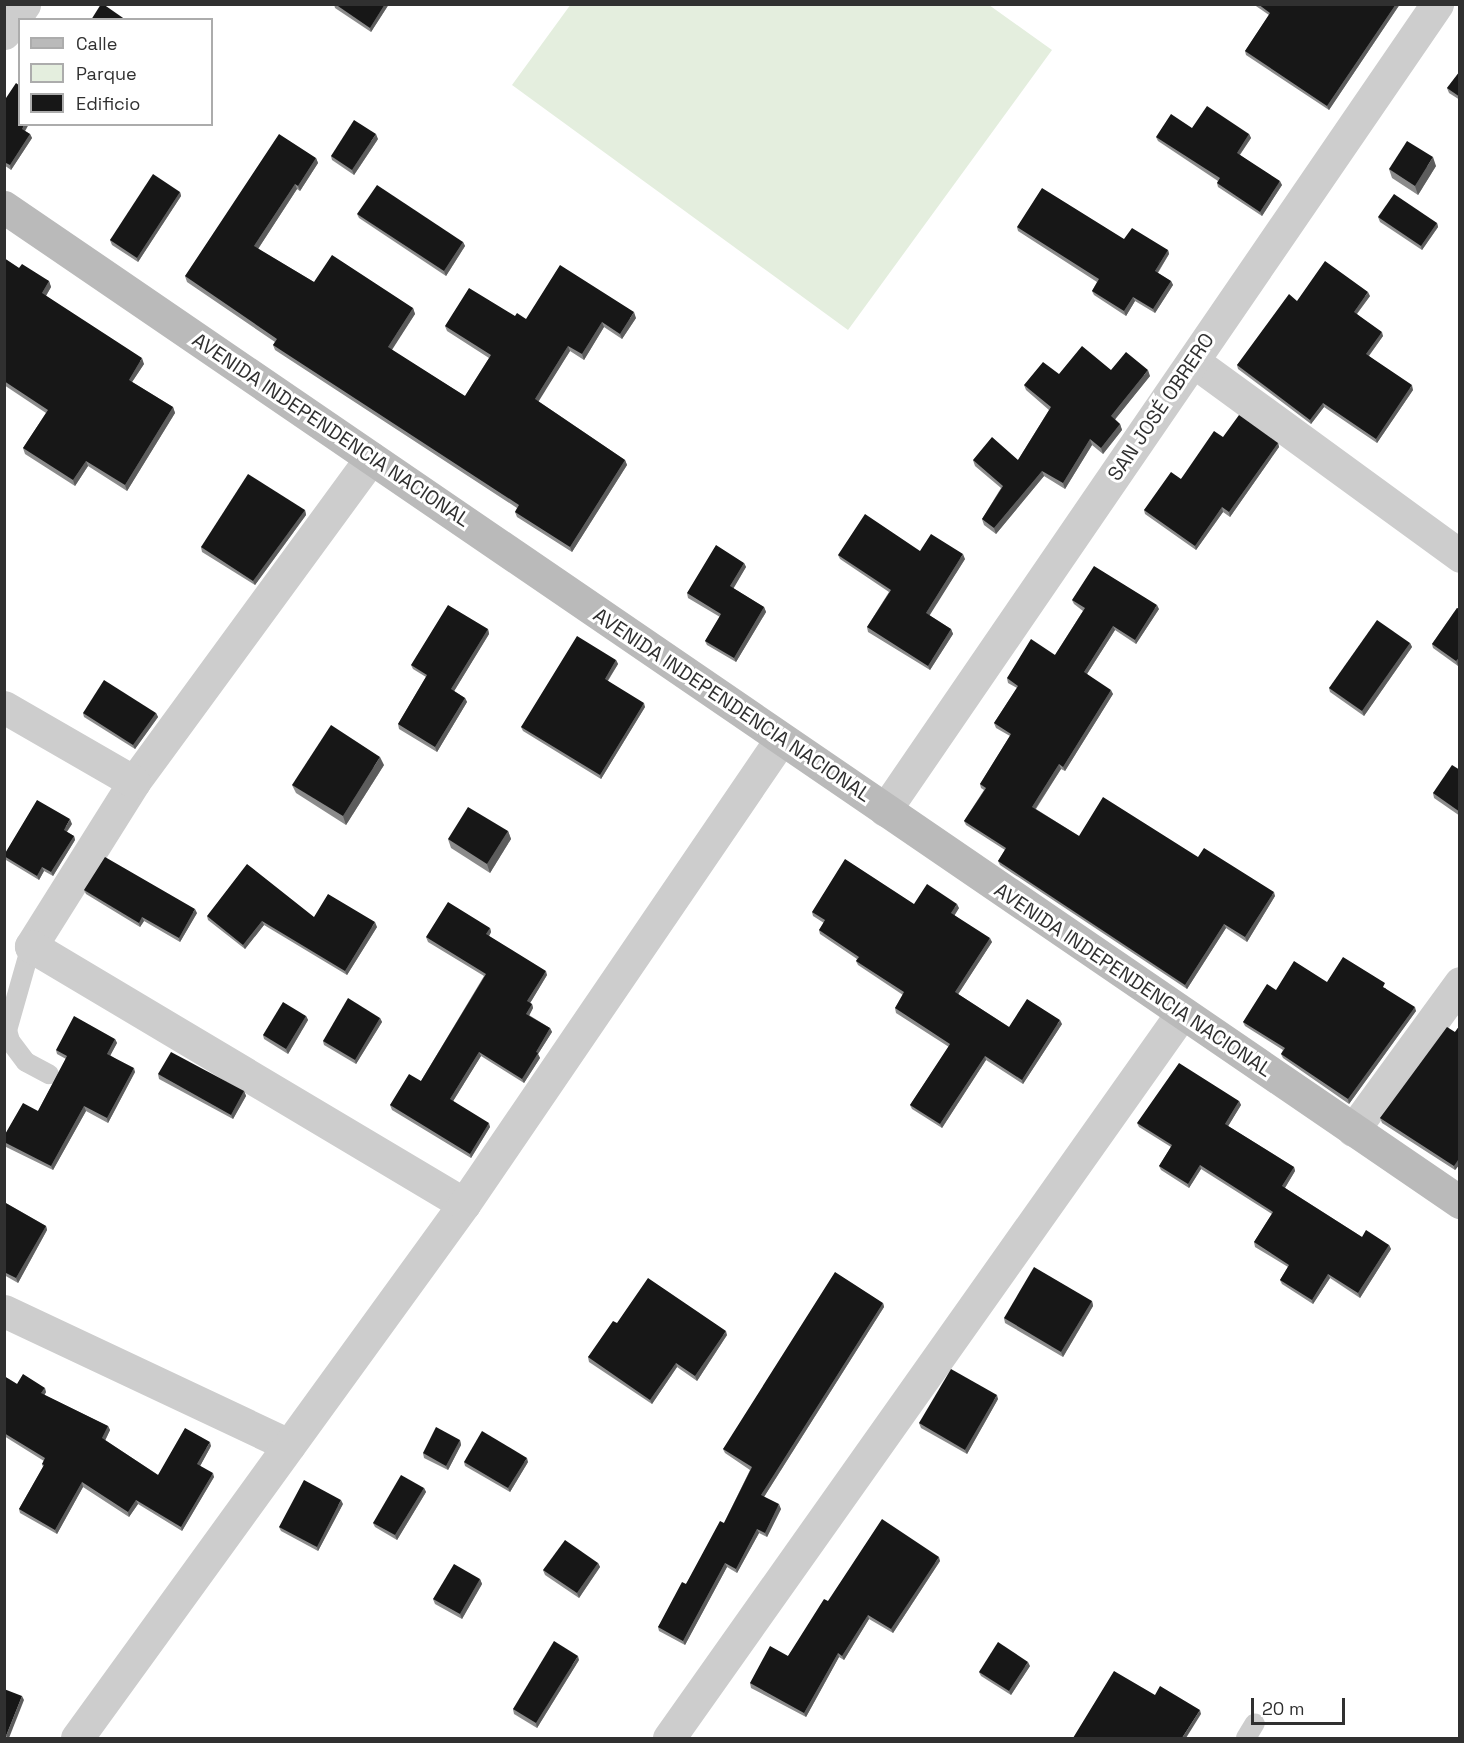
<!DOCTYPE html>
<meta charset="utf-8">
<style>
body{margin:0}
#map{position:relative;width:1464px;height:1743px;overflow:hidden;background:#fff;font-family:"Space Grotesk",sans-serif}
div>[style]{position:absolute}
.green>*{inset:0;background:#e4eede}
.service>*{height:20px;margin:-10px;padding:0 10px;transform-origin:10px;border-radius:10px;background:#cdcdcd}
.minor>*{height:33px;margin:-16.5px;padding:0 16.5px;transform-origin:16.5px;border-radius:16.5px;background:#cdcdcd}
.secondary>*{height:33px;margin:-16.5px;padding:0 16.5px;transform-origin:16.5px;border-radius:16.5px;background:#bababa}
.wall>*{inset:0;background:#8b8b8b}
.shaded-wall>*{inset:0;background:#5d5d5d}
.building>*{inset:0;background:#171717}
span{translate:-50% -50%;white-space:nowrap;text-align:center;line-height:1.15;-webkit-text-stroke:6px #fff;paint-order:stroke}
.street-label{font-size:20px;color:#303030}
.frame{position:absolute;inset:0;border:6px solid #303030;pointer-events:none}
.legend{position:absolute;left:18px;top:18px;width:195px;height:108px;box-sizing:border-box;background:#fff;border:2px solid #acacac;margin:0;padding:8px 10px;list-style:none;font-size:18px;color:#303030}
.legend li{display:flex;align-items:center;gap:12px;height:30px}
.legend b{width:30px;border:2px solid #acacac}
.scale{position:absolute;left:1251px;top:1698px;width:94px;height:27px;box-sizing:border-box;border:3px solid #303030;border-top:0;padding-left:8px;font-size:18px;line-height:21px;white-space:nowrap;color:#303030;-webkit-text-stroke:4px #fff;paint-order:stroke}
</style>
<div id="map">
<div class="green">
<i style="clip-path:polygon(571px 4px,989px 5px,1052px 50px,848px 330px,512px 85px)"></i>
</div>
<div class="service">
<i style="left:31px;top:946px;width:87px;rotate:105.9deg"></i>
<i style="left:7px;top:1030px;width:11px;rotate:75deg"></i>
<i style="left:10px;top:1041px;width:26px;rotate:53deg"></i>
<i style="left:26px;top:1062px;width:26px;rotate:28deg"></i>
<i style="left:1246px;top:1738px;width:17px;rotate:-59deg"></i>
</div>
<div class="minor">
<i style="left:4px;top:33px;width:35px;rotate:-55deg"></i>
<i style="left:1193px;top:361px;width:331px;rotate:36.1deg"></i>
<i style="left:371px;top:458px;width:401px;rotate:126.2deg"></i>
<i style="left:134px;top:782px;width:194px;rotate:122.1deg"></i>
<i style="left:31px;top:946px;width:504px;rotate:30.79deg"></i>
<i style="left:4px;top:707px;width:150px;rotate:30deg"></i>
<i style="left:885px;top:810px;width:977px;rotate:-55.59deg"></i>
<i style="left:1353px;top:1130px;width:182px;rotate:-53.9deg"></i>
<i style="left:4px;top:1311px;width:315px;rotate:25.2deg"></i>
<i style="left:77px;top:1738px;width:659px;rotate:-54.07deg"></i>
<i style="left:464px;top:1204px;width:563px;rotate:-55.72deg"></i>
<i style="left:669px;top:1738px;width:888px;rotate:-54.72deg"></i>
</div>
<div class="secondary">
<i style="left:4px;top:207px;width:1764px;rotate:34.35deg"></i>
</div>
<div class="wall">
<i style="clip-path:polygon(334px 4px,389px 4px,371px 32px,335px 8px)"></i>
<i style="clip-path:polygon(1253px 4px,1400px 4px,1329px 110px,1246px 55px,1245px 51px,1269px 15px)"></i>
<i style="clip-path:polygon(1460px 71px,1460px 100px,1449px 93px,1447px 88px)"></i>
<i style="clip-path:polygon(4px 101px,25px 131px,30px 134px,32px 138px,11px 170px,4px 165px)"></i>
<i style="clip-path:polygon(1192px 128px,1249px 134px,1251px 138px,1240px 155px,1282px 185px,1262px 216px,1218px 187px,1217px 183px,1218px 181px,1158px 141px,1156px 137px)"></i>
<i style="clip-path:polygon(378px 139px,354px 175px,332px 160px,331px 156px)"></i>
<i style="clip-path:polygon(316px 158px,318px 163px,300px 191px,297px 189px,258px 249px,314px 282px,413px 308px,415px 314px,391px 350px,465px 396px,489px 358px,447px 331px,445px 326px,515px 316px,526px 319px,636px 318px,622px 339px,604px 327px,584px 360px,570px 351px,538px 401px,625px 460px,627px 465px,572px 552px,517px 517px,515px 512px,517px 508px,275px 350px,273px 345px,275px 342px,187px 282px,185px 276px)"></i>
<i style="clip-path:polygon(1436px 166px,1418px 195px,1392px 178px,1389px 169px)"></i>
<i style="clip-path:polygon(180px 192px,181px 196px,138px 262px,112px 245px,110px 240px)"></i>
<i style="clip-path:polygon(357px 214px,463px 242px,465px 246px,446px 276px,359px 218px)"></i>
<i style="clip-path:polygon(1378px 217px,1437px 223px,1438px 227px,1422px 250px,1380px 222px)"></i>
<i style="clip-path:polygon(1017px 227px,1124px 239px,1168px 250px,1169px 254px,1158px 273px,1171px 281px,1173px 285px,1155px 313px,1135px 301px,1126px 316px,1094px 295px,1092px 291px,1097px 282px,1018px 231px)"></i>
<i style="clip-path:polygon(4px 258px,19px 268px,49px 281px,51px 287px,46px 296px,144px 364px,132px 382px,173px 407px,175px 413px,127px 491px,88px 466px,75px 486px,25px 454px,23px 448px,46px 413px,4px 385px)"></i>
<i style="clip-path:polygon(1370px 296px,1357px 314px,1383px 336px,1369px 356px,1413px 390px,1377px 443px,1324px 407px,1311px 424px,1238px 369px,1237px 365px,1297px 301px)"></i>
<i style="clip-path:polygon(1111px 370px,1150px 376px,1115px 419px,1120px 424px,1122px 430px,1103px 454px,1092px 445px,1065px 489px,1044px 476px,996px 534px,984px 525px,982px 519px,1001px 488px,975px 466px,973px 460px,1018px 460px,1049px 410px,1026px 390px,1024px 385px)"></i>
<i style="clip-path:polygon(1223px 437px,1278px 443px,1279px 447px,1230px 517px,1223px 512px,1196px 550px,1145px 514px,1144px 510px,1181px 479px)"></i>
<i style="clip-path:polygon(305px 510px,306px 515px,255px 585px,202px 552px,201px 547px)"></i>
<i style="clip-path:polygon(920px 551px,965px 559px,929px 615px,951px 629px,953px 634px,930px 670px,868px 632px,867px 627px,889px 592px,840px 559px,838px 555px)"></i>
<i style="clip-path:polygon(744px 563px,746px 567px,733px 588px,764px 607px,766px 612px,736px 662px,707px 645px,705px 641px,720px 617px,688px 598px,687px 593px)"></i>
<i style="clip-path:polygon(1072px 600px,1159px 609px,1136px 644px,1115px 630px,1087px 674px,1113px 694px,1065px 771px,1061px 769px,1036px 809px,1079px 836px,1198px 857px,1275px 896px,1247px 942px,1226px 928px,1187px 989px,1000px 865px,998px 861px,1005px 850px,966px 825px,964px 821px,984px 790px,981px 788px,980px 784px,1010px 736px,996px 728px,994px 723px,1017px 688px,1008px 683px,1007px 678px,1055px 655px,1083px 611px,1074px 604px)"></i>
<i style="clip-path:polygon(1457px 608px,1458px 666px,1433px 648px,1432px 644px)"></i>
<i style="clip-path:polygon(488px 629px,489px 634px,454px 691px,465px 698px,467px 702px,437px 752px,399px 729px,398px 724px,426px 677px,413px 669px,411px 665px)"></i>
<i style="clip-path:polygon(1410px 643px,1412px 647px,1364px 716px,1330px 692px,1329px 688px)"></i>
<i style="clip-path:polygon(616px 660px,618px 664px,608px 681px,645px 707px,601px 779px,523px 731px,521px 727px)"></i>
<i style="clip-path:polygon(83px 713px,156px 713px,158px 717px,135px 749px,84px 717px)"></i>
<i style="clip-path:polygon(384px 765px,346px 825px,296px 793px,292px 785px)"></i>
<i style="clip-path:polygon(1460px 770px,1460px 816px,1434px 798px,1433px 793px)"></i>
<i style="clip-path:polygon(72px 824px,67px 832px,74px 836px,75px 840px,53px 876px,44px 871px,39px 880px,6px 860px,4px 855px)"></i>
<i style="clip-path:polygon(508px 831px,511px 839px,490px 873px,451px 848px,448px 839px)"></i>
<i style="clip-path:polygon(84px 890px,197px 913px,180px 942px,144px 921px,140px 927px,86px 894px)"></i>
<i style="clip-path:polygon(914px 904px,959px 908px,954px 915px,992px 942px,958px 994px,1009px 1027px,1062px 1024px,1023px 1084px,986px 1060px,942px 1128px,912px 1109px,910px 1105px,949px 1047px,896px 1013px,895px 1008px,903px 995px,858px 965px,856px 961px,857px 959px,820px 934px,819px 930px,824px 923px,813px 916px,812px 912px)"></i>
<i style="clip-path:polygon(207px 916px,377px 927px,347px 975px,264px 925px,245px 949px,208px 920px)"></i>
<i style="clip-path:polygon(490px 928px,491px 932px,489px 936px,547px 975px,530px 1003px,532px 1004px,533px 1008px,529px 1015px,550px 1028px,552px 1032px,538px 1054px,540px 1058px,524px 1083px,481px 1056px,453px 1101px,490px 1127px,471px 1158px,392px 1110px,390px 1105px,421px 1081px,484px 976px,428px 942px,426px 937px)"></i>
<i style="clip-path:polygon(1327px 982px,1386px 988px,1386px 989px,1416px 1011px,1349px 1104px,1283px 1058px,1281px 1054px,1283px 1050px,1245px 1026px,1243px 1022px,1276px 990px)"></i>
<i style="clip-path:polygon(306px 1016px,308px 1020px,288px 1054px,264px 1039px,263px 1035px)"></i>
<i style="clip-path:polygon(380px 1018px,382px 1022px,356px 1064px,324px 1045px,323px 1041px)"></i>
<i style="clip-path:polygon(1460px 1025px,1460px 1164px,1455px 1170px,1382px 1123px,1380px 1118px,1455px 1032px)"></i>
<i style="clip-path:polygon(115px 1039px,117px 1043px,110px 1055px,135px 1072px,108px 1123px,86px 1111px,53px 1170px,4px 1146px,4px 1136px,38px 1111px,66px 1059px,57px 1054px,56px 1050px)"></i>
<i style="clip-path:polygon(158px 1074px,244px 1091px,246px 1096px,233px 1119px,159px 1079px)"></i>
<i style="clip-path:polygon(1239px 1101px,1241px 1105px,1228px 1126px,1294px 1167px,1295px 1171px,1285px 1188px,1362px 1237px,1389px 1245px,1391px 1249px,1360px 1298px,1330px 1278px,1313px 1304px,1282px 1284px,1280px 1280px,1288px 1267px,1255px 1247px,1254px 1242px,1272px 1214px,1201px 1169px,1189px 1188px,1161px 1170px,1159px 1166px,1171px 1147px,1139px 1127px,1137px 1123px)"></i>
<i style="clip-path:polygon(4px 1202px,46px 1226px,47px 1230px,18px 1283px,4px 1275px)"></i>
<i style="clip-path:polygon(1092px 1301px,1093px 1306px,1063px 1357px,1005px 1323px,1004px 1318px)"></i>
<i style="clip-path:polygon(883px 1303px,884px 1307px,764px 1497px,781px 1509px,767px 1537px,759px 1533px,737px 1573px,727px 1567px,685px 1645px,659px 1631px,658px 1627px,686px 1584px,724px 1523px,750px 1470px,725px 1453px,723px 1449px)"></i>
<i style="clip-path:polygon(617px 1323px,727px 1335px,697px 1381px,677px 1367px,652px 1404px,589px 1362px,588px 1357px)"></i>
<i style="clip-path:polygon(4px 1376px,17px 1384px,46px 1392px,44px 1395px,108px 1426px,110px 1430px,105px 1440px,158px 1475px,211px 1446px,200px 1466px,214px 1477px,182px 1531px,138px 1504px,129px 1517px,83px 1487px,57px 1534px,20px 1513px,19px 1509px,43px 1467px,42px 1464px,44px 1461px,4px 1436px)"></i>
<i style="clip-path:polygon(998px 1399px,967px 1454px,921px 1428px,919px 1423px)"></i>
<i style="clip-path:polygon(460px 1440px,461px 1445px,448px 1470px,424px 1458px,423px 1453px)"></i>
<i style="clip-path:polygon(464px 1462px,528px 1462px,510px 1492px,465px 1466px)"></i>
<i style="clip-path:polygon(424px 1488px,426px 1492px,397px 1540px,375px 1527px,373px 1523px)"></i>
<i style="clip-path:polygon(343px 1504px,318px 1551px,281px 1531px,279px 1527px)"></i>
<i style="clip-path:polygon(940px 1561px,893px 1633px,869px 1619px,844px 1660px,839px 1657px,806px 1717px,751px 1688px,750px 1683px,788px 1656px,828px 1601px)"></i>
<i style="clip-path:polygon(598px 1563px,600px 1567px,579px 1598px,545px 1575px,543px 1570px)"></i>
<i style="clip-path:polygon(480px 1579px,482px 1584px,462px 1619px,435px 1604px,433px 1599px)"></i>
<i style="clip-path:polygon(579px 1660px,537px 1728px,514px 1714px,513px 1709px)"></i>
<i style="clip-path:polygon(1030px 1666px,1011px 1695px,981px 1676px,979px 1672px)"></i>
</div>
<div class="shaded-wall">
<i style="clip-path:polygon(385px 4px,389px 4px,371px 32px,370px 28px)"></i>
<i style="clip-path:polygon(1396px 4px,1400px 4px,1329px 110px,1327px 106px)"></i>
<i style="clip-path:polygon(25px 124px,29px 124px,24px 133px,22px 129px)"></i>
<i style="clip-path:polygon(30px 134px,32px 138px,11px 170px,10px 165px)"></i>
<i style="clip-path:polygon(376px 134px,378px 139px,354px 175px,352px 170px)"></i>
<i style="clip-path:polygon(1249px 134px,1251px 138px,1238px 157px,1237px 153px)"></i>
<i style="clip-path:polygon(1433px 157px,1436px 166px,1418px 195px,1415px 186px)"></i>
<i style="clip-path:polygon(316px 158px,318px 163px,300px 191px,298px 186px)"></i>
<i style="clip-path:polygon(1280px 181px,1282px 185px,1262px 216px,1260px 212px)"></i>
<i style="clip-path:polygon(295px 184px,297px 189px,256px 252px,254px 246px)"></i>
<i style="clip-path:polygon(180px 192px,181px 196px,138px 262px,137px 258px)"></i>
<i style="clip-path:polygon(1437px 223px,1438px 227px,1422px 250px,1421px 246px)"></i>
<i style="clip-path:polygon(463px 242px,465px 246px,446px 276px,444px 271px)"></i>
<i style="clip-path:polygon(1168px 250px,1169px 254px,1156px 275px,1155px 271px)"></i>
<i style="clip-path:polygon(49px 281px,51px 287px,44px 299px,42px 293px)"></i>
<i style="clip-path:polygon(1171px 281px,1173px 285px,1155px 313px,1153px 309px)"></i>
<i style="clip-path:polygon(1368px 292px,1370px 296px,1355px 316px,1354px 312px)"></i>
<i style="clip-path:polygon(1133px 297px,1135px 301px,1126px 316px,1124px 311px)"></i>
<i style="clip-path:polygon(413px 308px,415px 314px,390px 353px,388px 347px)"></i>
<i style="clip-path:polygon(634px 312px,636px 318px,622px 339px,620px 334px)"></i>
<i style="clip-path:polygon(602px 322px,604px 327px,584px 360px,582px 354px)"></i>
<i style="clip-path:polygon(1382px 332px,1383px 336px,1367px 358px,1366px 354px)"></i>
<i style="clip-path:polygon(568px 346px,570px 351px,537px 404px,535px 399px)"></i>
<i style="clip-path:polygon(142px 358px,144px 364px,130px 385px,129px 380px)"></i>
<i style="clip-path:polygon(1148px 370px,1150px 376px,1113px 422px,1111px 416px)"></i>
<i style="clip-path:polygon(1412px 385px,1413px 390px,1377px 443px,1376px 439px)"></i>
<i style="clip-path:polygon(1323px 403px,1324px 407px,1311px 424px,1310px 420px)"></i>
<i style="clip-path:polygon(173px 407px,175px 413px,127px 491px,125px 485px)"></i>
<i style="clip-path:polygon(1120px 424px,1122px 430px,1103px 454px,1101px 448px)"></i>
<i style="clip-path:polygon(1090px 439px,1092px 445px,1065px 489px,1063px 483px)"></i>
<i style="clip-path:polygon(1278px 443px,1279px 447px,1230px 517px,1229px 512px)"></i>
<i style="clip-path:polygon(625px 460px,627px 465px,572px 552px,570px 547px)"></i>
<i style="clip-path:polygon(86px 461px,88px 466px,75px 486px,73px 480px)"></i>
<i style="clip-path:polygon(1042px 471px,1044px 476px,996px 534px,994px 528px)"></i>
<i style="clip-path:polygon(1222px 507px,1223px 512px,1196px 550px,1195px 546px)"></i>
<i style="clip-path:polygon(305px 510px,306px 515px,255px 585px,253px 581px)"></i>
<i style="clip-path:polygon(963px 554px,965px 559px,928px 618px,926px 613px)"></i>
<i style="clip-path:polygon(744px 563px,746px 567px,732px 591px,730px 586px)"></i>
<i style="clip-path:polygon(1157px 605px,1159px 609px,1136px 644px,1135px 640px)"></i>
<i style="clip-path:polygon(764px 607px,766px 612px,736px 662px,734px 658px)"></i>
<i style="clip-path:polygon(1113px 626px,1115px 630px,1085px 677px,1084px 672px)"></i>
<i style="clip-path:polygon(488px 629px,489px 634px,453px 693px,451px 689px)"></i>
<i style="clip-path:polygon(951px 629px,953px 634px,930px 670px,928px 666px)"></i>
<i style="clip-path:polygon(1410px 643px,1412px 647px,1364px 716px,1362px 711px)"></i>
<i style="clip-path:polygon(1460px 657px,1460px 663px,1458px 666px,1456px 661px)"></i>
<i style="clip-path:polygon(616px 660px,618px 664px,606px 683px,605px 679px)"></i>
<i style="clip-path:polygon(1111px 690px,1113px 694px,1065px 771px,1063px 767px)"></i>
<i style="clip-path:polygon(465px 698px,467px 702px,437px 752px,435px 747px)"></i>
<i style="clip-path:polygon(644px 703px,645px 707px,601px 779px,600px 775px)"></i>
<i style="clip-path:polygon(156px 713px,158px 717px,135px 749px,133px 745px)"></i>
<i style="clip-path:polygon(380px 757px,384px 765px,346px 825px,343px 816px)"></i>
<i style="clip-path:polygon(1059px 764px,1061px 769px,1034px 811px,1032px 807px)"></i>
<i style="clip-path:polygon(70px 819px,72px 824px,65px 834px,64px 830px)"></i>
<i style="clip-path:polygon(508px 831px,511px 839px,490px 873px,487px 864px)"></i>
<i style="clip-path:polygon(74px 836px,75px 840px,53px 876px,51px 872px)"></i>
<i style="clip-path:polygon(42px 867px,44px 871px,39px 880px,37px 876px)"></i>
<i style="clip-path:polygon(1274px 892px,1275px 896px,1247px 942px,1245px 937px)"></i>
<i style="clip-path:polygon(957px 904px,959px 908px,953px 918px,951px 913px)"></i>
<i style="clip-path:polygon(195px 909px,197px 913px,180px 942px,179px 938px)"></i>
<i style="clip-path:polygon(142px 917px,144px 921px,140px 927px,139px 923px)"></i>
<i style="clip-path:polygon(262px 921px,264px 925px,245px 949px,243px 945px)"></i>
<i style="clip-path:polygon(375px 922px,377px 927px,347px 975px,345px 971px)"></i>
<i style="clip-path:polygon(1224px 924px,1226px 928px,1187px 989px,1185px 985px)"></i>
<i style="clip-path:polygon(490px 928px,491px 932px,488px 938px,486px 934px)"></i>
<i style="clip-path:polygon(990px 938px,992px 942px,957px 996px,955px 992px)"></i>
<i style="clip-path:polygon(546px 971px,547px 975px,529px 1005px,527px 1001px)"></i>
<i style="clip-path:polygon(532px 1004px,533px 1008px,528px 1018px,526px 1014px)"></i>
<i style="clip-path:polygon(1415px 1007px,1416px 1011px,1349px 1104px,1348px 1099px)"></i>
<i style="clip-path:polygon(306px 1016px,308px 1020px,288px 1054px,286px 1049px)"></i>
<i style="clip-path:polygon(380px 1018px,382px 1022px,356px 1064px,355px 1060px)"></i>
<i style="clip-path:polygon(1060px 1020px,1062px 1024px,1023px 1084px,1022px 1080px)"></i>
<i style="clip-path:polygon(550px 1028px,552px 1032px,538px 1054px,540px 1058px,524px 1083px,522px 1079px,536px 1052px)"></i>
<i style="clip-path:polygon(115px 1039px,117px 1043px,109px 1058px,107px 1054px)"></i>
<i style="clip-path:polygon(479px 1052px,481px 1056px,452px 1103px,450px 1099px)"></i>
<i style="clip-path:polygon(985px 1056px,986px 1060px,942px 1128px,940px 1124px)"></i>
<i style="clip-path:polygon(134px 1068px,135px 1072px,108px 1123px,107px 1118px)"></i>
<i style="clip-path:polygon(244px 1091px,246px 1096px,233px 1119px,231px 1115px)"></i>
<i style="clip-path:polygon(1239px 1101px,1241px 1105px,1227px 1128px,1225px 1124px)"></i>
<i style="clip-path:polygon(84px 1106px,86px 1111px,53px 1170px,51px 1166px)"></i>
<i style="clip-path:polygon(489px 1123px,490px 1127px,471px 1158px,470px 1154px)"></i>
<i style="clip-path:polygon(1459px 1157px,1460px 1164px,1455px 1170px,1454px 1166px)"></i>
<i style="clip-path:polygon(1200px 1165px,1201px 1169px,1189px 1188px,1188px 1184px)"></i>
<i style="clip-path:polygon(1294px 1167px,1295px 1171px,1283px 1191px,1282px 1186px)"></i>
<i style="clip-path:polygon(46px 1226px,47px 1230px,18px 1283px,16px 1278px)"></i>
<i style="clip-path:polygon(1389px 1245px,1391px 1249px,1360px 1298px,1358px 1293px)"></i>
<i style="clip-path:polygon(1328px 1274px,1330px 1278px,1313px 1304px,1312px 1300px)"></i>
<i style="clip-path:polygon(1092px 1301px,1093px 1306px,1063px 1357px,1061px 1352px)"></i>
<i style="clip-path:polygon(883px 1303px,884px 1307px,762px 1500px,761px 1495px)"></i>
<i style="clip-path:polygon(726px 1331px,727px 1335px,697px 1381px,695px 1376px)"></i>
<i style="clip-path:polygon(676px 1363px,677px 1367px,652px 1404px,650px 1400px)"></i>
<i style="clip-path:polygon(45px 1388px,46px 1392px,43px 1398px,41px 1393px)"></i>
<i style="clip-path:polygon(997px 1395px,998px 1399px,967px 1454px,965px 1450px)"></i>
<i style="clip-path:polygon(108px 1426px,110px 1430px,104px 1443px,102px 1438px)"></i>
<i style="clip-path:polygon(460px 1440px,461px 1445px,448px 1470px,446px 1466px)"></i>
<i style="clip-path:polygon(210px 1442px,211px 1446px,199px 1468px,197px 1464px)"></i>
<i style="clip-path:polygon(527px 1458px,528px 1462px,510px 1492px,508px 1488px)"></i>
<i style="clip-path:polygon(213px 1473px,214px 1477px,182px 1531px,181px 1527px)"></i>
<i style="clip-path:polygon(82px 1482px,83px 1487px,57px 1534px,55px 1530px)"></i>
<i style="clip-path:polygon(424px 1488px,426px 1492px,397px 1540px,395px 1535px)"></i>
<i style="clip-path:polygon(136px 1500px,138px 1504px,129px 1517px,128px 1512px)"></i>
<i style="clip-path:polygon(341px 1500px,343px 1504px,318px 1551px,317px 1547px)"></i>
<i style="clip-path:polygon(779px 1504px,781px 1509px,767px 1537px,765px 1533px)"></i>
<i style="clip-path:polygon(757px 1529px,759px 1533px,737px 1573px,736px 1569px)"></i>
<i style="clip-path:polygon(939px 1557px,940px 1561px,893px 1633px,891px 1629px)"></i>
<i style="clip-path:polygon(598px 1563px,600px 1567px,579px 1598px,577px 1593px)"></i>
<i style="clip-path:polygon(725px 1563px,727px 1567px,685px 1645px,683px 1641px)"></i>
<i style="clip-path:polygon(480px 1579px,482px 1584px,462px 1619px,460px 1614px)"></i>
<i style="clip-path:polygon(868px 1615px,869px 1619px,844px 1660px,842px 1656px)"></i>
<i style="clip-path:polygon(838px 1653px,839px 1657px,806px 1717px,804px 1713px)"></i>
<i style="clip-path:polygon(578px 1656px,579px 1660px,537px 1728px,536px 1723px)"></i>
<i style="clip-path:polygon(1028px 1662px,1030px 1666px,1011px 1695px,1009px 1691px)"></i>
<i style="clip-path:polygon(22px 1696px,24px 1700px,9px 1738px,7px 1738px,6px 1736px)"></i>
<i style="clip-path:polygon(1200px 1710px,1201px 1714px,1186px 1738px,1182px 1738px)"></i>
</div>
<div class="building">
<i style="clip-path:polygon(101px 4px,103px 4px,126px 20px,91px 20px)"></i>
<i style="clip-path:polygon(335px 4px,385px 4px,370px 28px)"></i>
<i style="clip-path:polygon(1258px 4px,1396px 4px,1327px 106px,1245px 51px,1270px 13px)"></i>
<i style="clip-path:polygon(1460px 71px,1460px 97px,1447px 88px)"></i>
<i style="clip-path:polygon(16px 83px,20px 86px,20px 124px,25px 124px,22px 129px,30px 134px,10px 165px,4px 162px,4px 101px)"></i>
<i style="clip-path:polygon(1207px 106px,1249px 134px,1237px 153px,1280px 181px,1260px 212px,1217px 183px,1220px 178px,1156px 137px,1171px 114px,1192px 128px)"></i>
<i style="clip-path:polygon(354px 120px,376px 134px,352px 170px,331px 156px)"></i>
<i style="clip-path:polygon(279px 134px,316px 158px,298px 186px,295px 184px,254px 246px,314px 282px,332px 255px,413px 308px,388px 347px,465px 396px,491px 355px,445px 326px,469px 288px,515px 316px,517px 313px,526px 319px,560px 265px,634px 312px,620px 334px,602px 322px,582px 354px,568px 346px,535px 399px,625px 460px,570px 547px,515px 512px,519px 505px,273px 345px,277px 339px,185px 276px)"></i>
<i style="clip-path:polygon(1407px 141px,1433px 157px,1415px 186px,1389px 169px)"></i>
<i style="clip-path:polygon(153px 174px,180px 192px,137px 258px,110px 240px)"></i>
<i style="clip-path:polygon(377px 185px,463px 242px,444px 271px,357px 214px)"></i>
<i style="clip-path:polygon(1042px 188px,1124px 239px,1132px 228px,1168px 250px,1155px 271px,1171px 281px,1153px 309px,1133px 297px,1124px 311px,1092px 291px,1099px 279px,1017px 227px)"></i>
<i style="clip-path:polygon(1394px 194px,1437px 223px,1421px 246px,1378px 217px)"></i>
<i style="clip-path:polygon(4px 258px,19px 268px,22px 264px,49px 281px,42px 293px,142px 358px,129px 380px,173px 407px,125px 485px,86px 461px,73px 480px,23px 448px,48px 410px,4px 381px)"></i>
<i style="clip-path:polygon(1325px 261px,1368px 292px,1354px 312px,1382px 332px,1366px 354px,1412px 385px,1376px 439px,1323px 403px,1310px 420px,1237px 365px,1289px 294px,1297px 301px)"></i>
<i style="clip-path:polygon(1082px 346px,1111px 370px,1126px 352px,1148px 370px,1111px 416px,1120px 424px,1101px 448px,1090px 439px,1063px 483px,1042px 471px,994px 528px,982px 519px,1003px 486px,973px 460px,992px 437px,1018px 460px,1051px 407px,1024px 385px,1043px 362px,1059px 374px)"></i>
<i style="clip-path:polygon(1239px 415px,1278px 443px,1229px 512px,1222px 507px,1195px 546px,1144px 510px,1171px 472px,1181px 479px,1214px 431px,1223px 437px)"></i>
<i style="clip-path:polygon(248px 474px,305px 510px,253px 581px,201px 547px)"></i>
<i style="clip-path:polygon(865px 514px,920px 551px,931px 534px,963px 554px,926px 613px,951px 629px,928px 666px,867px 627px,891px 590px,838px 555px)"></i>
<i style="clip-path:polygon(716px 545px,744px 563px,730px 586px,764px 607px,734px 658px,705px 641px,721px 614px,687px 593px)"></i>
<i style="clip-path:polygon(1094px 566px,1157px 605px,1135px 640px,1113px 626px,1084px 672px,1111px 690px,1063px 767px,1059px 764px,1032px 807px,1079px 836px,1103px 797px,1198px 857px,1204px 848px,1274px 892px,1245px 937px,1224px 924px,1185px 985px,998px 861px,1006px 848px,964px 821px,986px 788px,980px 784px,1011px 734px,994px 723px,1018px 686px,1007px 678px,1031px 639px,1055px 655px,1085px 608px,1072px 600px)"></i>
<i style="clip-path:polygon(448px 605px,488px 629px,451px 689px,465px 698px,435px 747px,398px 724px,427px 675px,411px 665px)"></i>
<i style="clip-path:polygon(1457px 608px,1460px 609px,1460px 657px,1456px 661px,1432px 644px)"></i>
<i style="clip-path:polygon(1377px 620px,1410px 643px,1362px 711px,1329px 688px)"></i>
<i style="clip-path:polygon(577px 636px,616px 660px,605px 679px,644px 703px,600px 775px,521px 727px)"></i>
<i style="clip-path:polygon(104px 680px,156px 713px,133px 745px,83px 713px)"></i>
<i style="clip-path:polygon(331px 725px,380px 757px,343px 816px,292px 785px)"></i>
<i style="clip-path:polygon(1452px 765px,1460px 770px,1460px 812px,1433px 793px)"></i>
<i style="clip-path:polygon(37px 800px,70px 819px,64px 830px,74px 836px,51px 872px,42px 867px,37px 876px,4px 856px,4px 855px)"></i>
<i style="clip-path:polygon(468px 807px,508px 831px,487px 864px,448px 839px)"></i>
<i style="clip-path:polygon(105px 857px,195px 909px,179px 938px,142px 917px,139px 923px,84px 890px)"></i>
<i style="clip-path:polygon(845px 859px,914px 904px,927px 884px,957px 904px,951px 913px,990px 938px,955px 992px,1009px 1027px,1027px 999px,1060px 1020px,1022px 1080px,985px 1056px,940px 1124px,910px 1105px,950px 1044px,895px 1008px,904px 992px,856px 961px,859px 957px,819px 930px,825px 920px,812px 912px)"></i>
<i style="clip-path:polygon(247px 864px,314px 917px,328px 894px,375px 922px,345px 971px,262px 921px,243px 945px,207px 916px)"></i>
<i style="clip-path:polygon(448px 902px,490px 928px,486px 934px,546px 971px,527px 1001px,532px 1004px,526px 1014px,550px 1028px,536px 1052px,538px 1053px,522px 1079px,479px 1052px,450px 1099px,489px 1123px,470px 1154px,390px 1105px,409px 1074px,421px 1081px,486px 974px,426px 937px)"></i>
<i style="clip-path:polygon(1343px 957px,1385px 983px,1383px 987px,1415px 1007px,1348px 1099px,1281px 1054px,1285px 1048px,1243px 1022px,1267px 984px,1276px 990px,1294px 961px,1327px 982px)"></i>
<i style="clip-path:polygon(348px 998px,380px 1018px,355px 1060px,323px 1041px)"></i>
<i style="clip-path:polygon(283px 1002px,306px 1016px,286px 1049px,263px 1035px)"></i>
<i style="clip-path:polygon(74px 1016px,115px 1039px,107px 1054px,134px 1068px,107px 1118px,84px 1106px,51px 1166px,4px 1142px,4px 1136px,23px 1103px,38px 1111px,67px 1056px,56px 1050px)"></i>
<i style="clip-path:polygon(1460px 1025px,1460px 1157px,1454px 1166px,1380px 1118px,1447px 1027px,1455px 1032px)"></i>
<i style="clip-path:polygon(171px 1052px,244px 1091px,231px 1115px,158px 1074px)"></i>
<i style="clip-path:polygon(1179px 1063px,1239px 1101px,1225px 1124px,1294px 1167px,1282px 1186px,1362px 1237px,1366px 1230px,1389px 1245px,1358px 1293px,1328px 1274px,1312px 1300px,1280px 1280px,1289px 1265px,1254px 1242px,1273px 1212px,1200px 1165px,1188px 1184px,1159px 1166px,1172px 1145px,1137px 1123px)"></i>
<i style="clip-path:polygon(4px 1202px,46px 1226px,16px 1278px,4px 1272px)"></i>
<i style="clip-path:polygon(1034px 1267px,1092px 1301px,1061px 1352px,1004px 1318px)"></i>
<i style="clip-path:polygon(835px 1272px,883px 1303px,761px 1495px,779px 1504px,765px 1533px,757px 1529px,736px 1569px,725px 1563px,683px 1641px,658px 1627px,682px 1582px,686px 1584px,720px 1521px,724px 1523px,752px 1467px,723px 1449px)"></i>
<i style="clip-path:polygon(648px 1278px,726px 1331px,695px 1376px,676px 1363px,650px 1400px,588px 1357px,613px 1321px,617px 1323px)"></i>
<i style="clip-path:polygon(951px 1369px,997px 1395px,965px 1450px,919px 1423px)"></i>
<i style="clip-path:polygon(23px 1374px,45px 1388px,41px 1393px,108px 1426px,102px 1438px,158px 1475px,185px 1428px,210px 1442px,197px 1464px,213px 1473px,181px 1527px,136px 1500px,128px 1512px,82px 1482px,55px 1530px,19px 1509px,44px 1465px,42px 1464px,45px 1458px,4px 1433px,4px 1376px,17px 1384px)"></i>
<i style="clip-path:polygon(436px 1427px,460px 1440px,446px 1466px,423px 1453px)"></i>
<i style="clip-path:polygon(482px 1431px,527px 1458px,508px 1488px,464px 1462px)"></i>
<i style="clip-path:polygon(401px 1475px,424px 1488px,395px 1535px,373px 1523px)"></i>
<i style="clip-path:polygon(304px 1480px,341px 1500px,317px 1547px,279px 1527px)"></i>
<i style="clip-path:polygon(882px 1519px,939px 1557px,891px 1629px,868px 1615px,842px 1656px,838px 1653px,804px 1713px,750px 1683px,770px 1646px,788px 1656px,824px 1599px,828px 1601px)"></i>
<i style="clip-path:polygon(565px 1540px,598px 1563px,577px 1593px,543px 1570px)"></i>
<i style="clip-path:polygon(454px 1564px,480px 1579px,460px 1614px,433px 1599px)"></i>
<i style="clip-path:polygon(554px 1641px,578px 1656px,536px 1723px,513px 1709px)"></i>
<i style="clip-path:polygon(998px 1642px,1028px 1662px,1009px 1691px,979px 1672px)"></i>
<i style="clip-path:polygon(1114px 1671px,1155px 1695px,1160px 1686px,1200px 1710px,1182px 1738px,1073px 1738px)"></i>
<i style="clip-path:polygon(4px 1689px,22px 1696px,6px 1736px,4px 1735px)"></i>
</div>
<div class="street-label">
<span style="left:1161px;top:407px;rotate:-56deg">SAN JOSÉ OBRERO</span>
<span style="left:331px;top:430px;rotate:34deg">AVENIDA INDEPENDENCIA NACIONAL</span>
<span style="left:732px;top:705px;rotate:34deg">AVENIDA INDEPENDENCIA NACIONAL</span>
<span style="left:1133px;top:980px;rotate:34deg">AVENIDA INDEPENDENCIA NACIONAL</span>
</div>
<div class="frame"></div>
<ul class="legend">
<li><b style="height:8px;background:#bababa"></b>Calle</li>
<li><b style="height:16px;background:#e4eede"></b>Parque</li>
<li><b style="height:16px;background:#171717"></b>Edificio</li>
</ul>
<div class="scale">20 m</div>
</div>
